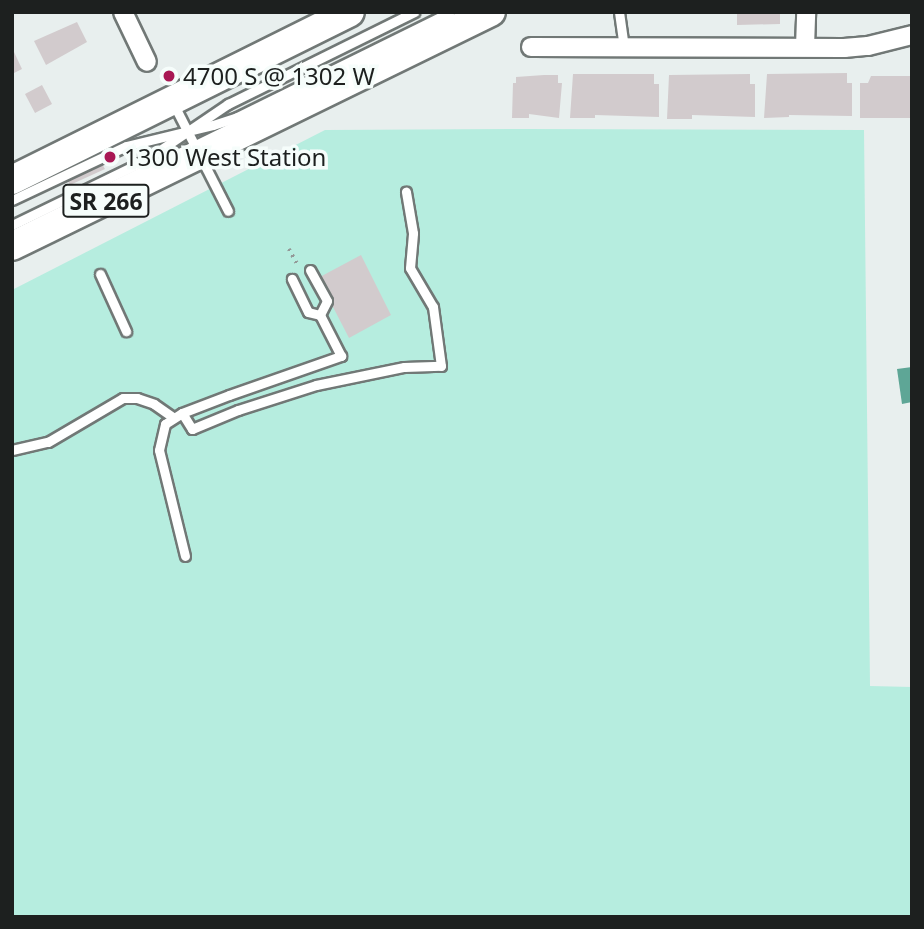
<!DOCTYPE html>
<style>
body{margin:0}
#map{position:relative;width:924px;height:929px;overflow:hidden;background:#e8efee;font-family:"Noto Sans",sans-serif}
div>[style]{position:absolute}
.green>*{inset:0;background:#b6eddf}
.water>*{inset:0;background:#5ea696}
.building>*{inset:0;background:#d2cbcd}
.path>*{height:3.5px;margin-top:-1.75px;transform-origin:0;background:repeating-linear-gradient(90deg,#939998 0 2px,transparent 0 7px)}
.roads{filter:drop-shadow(2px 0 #717876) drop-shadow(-2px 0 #717876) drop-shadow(0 2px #717876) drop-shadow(0 -2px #717876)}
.service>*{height:9px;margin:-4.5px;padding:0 4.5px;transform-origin:4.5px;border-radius:4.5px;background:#fff}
.minor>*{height:18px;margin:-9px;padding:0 9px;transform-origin:9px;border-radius:9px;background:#fff}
.primary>*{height:28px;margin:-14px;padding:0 14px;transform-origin:14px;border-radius:14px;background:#fff}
.dots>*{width:19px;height:19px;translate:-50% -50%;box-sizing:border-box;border:4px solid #f6fdfb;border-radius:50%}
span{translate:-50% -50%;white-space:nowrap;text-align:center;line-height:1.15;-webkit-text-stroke:7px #f6fdfb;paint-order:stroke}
.shield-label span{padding:2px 5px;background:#f6fdfb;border:2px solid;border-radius:5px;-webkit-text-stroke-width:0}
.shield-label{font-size:23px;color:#1d201f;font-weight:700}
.poi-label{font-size:24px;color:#1d201f}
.left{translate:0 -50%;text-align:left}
.frame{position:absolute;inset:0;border:14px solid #1d201f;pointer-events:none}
</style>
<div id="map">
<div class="green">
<i style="clip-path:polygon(526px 129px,864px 130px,870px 686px,912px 687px,912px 917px,12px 917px,12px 290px,325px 130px)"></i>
</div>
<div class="water">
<i style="clip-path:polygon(912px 367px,912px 402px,902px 404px,897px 369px)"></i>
</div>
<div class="building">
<i style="clip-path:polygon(737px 12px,780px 12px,780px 24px,737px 25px)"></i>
<i style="clip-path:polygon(77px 22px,87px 42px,46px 65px,34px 41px)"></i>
<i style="clip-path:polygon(14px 52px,22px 69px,12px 74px,12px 53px)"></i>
<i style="clip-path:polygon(847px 73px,847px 83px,852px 83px,852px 116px,789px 115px,789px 117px,764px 118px,767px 74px)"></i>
<i style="clip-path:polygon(573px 74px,654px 74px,654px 84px,659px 84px,659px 117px,595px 115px,595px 118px,570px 118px)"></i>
<i style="clip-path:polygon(750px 74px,750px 84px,755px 84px,755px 117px,692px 115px,692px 119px,667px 119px,669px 75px)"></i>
<i style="clip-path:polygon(544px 75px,558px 75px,558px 83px,562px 83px,559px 118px,529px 114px,529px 118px,512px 118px,513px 83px,516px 83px,516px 77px)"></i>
<i style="clip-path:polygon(871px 76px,912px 76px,912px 118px,860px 118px,860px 83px,868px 83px)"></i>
<i style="clip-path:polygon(42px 85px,52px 104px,35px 113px,25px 94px)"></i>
<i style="clip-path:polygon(102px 164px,105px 169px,70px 185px,67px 180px)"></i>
<i style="clip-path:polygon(361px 255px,391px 315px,349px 338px,318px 278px)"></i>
</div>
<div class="path">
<i style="left:289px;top:249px;width:18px;rotate:61deg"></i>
</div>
<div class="roads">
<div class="service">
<i style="left:619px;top:12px;width:35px;rotate:82deg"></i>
<i style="left:173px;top:103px;width:121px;rotate:63deg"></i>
<i style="left:12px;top:200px;width:126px;rotate:-25.3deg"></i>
<i style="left:126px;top:146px;width:89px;rotate:-13.6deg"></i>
<i style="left:213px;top:125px;width:25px;rotate:-18deg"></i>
<i style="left:237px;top:117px;width:237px;rotate:-26.2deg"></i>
<i style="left:12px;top:225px;width:147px;rotate:-25.9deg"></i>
<i style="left:144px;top:161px;width:102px;rotate:-34.2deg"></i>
<i style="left:228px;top:104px;width:208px;rotate:-26.3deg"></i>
<i style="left:310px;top:270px;width:35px;rotate:61deg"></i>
<i style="left:327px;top:301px;width:16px;rotate:117deg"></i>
<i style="left:100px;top:274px;width:63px;rotate:65.5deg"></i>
<i style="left:182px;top:413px;width:19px;rotate:58deg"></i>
<i style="left:192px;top:429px;width:50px;rotate:-22.4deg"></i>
<i style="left:238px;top:410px;width:82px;rotate:-17.8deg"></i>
<i style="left:316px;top:385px;width:90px;rotate:-11.6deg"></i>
<i style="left:404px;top:367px;width:37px;rotate:-2deg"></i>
<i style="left:441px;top:366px;width:60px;rotate:-97.7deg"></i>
<i style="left:433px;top:307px;width:45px;rotate:-120.5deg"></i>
<i style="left:410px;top:268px;width:35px;rotate:-85deg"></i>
<i style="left:413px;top:233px;width:42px;rotate:-99.7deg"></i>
<i style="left:12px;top:450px;width:37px;rotate:-13deg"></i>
<i style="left:48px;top:442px;width:87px;rotate:-30.4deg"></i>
<i style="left:123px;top:398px;width:14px"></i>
<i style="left:137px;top:398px;width:18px;rotate:19deg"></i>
<i style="left:154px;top:404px;width:24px;rotate:35deg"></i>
<i style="left:185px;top:556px;width:109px;rotate:-103.8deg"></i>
<i style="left:159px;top:450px;width:27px;rotate:-77deg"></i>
<i style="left:165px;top:424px;width:20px;rotate:-33deg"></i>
<i style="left:182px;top:413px;width:50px;rotate:-21deg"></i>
<i style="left:229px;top:395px;width:119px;rotate:-19.2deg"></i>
<i style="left:341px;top:356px;width:46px;rotate:-117.1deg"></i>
<i style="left:320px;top:315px;width:12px;rotate:-166deg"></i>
<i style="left:308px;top:312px;width:37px;rotate:-116deg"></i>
</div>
<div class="minor">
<i style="left:123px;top:12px;width:55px;rotate:64.4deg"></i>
<i style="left:531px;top:47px;width:313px;rotate:0.2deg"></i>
<i style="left:844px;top:48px;width:24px;rotate:-5deg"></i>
<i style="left:868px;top:46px;width:45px;rotate:-14deg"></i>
<i style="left:805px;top:47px;width:35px;rotate:-88deg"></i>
</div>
<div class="primary">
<i style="left:12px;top:180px;width:377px;rotate:-26.4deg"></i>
<i style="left:12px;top:246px;width:533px;rotate:-26.04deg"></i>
</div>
</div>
<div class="dots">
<i style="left:169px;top:76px;background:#a91854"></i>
<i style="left:110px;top:157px;background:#a91854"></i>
</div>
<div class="shield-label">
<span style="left:106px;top:201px">SR 266</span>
</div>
<div class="poi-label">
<span class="left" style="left:183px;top:76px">4700 S @ 1302 W</span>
<span class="left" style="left:124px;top:157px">1300 West Station</span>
</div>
<div class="frame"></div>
</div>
